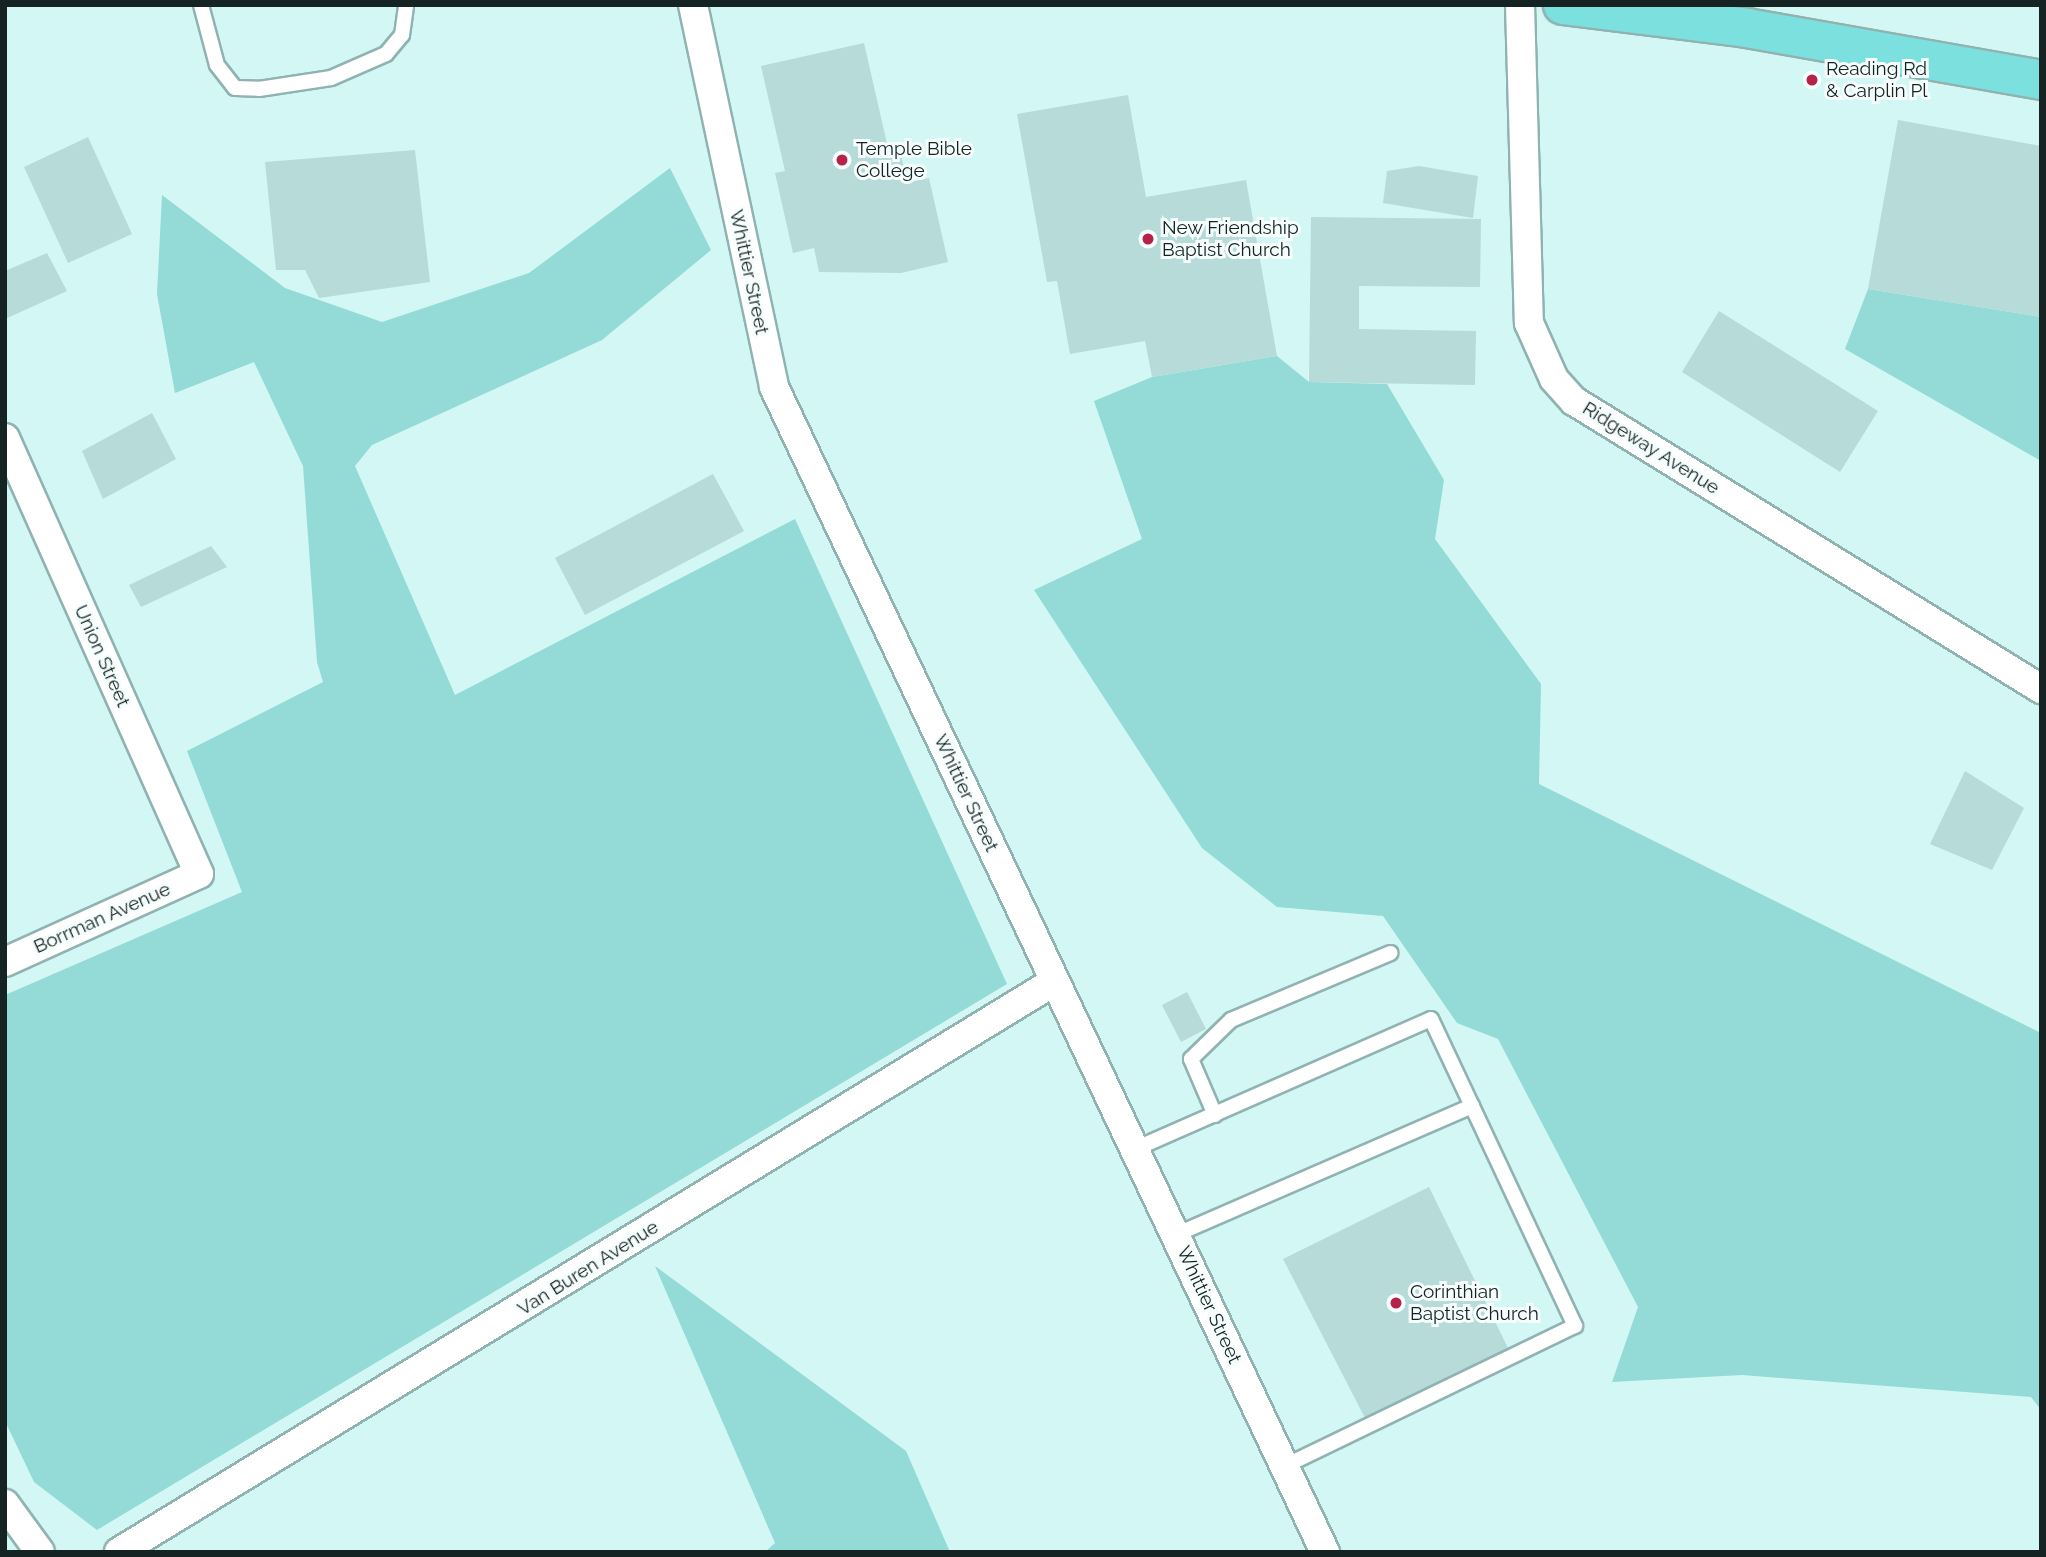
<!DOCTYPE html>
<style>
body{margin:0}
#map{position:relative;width:2046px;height:1557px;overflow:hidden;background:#d2f7f5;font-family:Raleway,sans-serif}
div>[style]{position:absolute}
.green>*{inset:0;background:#94dad7}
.building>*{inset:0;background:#b6dbd9}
.roads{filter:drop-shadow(2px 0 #90b3b2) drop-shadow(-2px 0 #90b3b2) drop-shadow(0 2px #90b3b2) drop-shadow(0 -2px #90b3b2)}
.service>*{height:14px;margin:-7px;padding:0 7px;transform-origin:7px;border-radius:7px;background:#fff}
.minor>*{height:28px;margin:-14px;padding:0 14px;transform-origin:14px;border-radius:14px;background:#fff}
.primary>*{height:38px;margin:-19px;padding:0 19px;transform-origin:19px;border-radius:19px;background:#7ce0de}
.dots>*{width:19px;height:19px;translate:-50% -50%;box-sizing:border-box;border:4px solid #f6fdfd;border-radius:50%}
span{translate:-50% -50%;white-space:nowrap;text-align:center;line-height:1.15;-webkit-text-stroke:6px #f6fdfd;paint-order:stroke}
.poi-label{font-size:19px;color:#152322}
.left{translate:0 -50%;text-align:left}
.street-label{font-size:19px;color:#152322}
.frame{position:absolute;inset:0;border:7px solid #152322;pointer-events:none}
</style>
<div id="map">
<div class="green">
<i style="clip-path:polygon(670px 168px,711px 250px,602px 340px,372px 445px,355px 466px,455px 695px,795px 519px,1007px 984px,97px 1530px,34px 1482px,5px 1421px,5px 995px,242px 892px,187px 751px,323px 682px,317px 662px,303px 466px,254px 362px,175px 393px,157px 294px,162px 195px,285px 288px,382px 322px,529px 273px)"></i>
<i style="clip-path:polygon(1868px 289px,2041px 317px,2041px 461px,1845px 349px)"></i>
<i style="clip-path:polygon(1277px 356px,1309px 382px,1387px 384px,1444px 480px,1435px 539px,1541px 684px,1539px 784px,2041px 1033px,2041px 1410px,2031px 1397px,1742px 1375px,1612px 1382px,1638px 1307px,1498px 1039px,1457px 1023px,1383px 916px,1277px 907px,1202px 848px,1034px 590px,1142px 539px,1094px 401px,1152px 377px)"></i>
<i style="clip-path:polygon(655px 1266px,906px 1451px,950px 1552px,765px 1552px,775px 1543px)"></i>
</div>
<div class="building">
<i style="clip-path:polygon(864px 43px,888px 148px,899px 146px,907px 183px,929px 178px,948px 262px,901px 273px,819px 272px,814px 248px,793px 253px,775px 173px,785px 171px,761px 66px)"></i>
<i style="clip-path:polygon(1128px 95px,1146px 197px,1246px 180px,1277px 356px,1152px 377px,1145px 341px,1070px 354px,1057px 281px,1047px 282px,1017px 114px)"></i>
<i style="clip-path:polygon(1898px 120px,2041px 146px,2041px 317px,1868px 289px)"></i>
<i style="clip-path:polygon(88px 137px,132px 234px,68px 263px,24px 167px)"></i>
<i style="clip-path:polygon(415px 150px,430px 282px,319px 298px,305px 270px,276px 270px,265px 162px)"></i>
<i style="clip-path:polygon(1419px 166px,1478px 176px,1473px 218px,1383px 203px,1387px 171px)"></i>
<i style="clip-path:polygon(1311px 217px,1481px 219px,1480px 287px,1359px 286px,1359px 329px,1476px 331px,1475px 385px,1309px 382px)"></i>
<i style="clip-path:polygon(47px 253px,67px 291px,5px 319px,5px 271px)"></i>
<i style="clip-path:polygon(1719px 311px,1878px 411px,1840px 472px,1682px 372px)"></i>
<i style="clip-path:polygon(152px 413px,176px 459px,103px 499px,82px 451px)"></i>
<i style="clip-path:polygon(713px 474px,744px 531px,585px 615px,555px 558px)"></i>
<i style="clip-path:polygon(211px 546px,227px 567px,141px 607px,129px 585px)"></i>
<i style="clip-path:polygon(1965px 771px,2024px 808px,1992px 870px,1930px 844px)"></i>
<i style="clip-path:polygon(1187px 992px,1206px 1029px,1181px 1042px,1162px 1005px)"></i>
<i style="clip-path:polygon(1429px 1187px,1508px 1348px,1365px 1418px,1283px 1259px)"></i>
</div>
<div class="roads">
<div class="service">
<i style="left:201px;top:5px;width:62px;rotate:75.1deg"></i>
<i style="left:217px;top:65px;width:29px;rotate:52deg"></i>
<i style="left:235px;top:88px;width:24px;rotate:2deg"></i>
<i style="left:259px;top:89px;width:73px;rotate:-8.7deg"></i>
<i style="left:331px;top:78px;width:60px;rotate:-23.6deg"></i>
<i style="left:386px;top:54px;width:25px;rotate:-50deg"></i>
<i style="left:402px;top:35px;width:30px;rotate:-82deg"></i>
<i style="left:1215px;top:1115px;width:61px;rotate:-113.2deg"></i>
<i style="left:1191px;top:1059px;width:56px;rotate:-44.3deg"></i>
<i style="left:1231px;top:1020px;width:173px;rotate:-22.8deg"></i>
<i style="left:1135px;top:1149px;width:323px;rotate:-23.7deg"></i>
<i style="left:1431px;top:1019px;width:96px;rotate:64.8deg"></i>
<i style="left:1472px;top:1106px;width:324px;rotate:156.5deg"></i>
<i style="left:1285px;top:1466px;width:322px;rotate:-25.8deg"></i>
<i style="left:1575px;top:1326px;width:243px;rotate:-115.1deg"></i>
</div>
<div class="minor">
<i style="left:693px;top:5px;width:390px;rotate:78deg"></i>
<i style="left:774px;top:387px;width:1289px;rotate:64.69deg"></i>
<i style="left:1520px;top:5px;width:318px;rotate:88.4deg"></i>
<i style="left:1529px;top:323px;width:61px;rotate:65.9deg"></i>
<i style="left:1554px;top:379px;width:30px;rotate:48deg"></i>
<i style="left:1574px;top:401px;width:549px;rotate:31.66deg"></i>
<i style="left:5px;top:438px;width:477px;rotate:66deg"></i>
<i style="left:199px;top:874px;width:213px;rotate:155.6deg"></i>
<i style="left:5px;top:1504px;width:59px;rotate:53.9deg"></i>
<i style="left:119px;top:1552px;width:1096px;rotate:-31.38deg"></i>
</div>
<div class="primary">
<i style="left:1563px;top:5px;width:185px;rotate:7.1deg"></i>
<i style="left:1747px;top:28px;width:299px;rotate:10deg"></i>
</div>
</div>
<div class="dots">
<i style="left:1812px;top:80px;background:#b52348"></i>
<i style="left:842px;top:160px;background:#b52348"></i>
<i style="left:1148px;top:239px;background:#b52348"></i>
<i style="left:1396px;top:1303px;background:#b52348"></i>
</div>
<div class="poi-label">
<span class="left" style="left:1826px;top:80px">Reading Rd<br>&amp; Carplin Pl</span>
<span class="left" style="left:856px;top:160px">Temple Bible<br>College</span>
<span class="left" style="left:1162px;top:239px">New Friendship<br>Baptist Church</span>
<span class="left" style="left:1410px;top:1303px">Corinthian<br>Baptist Church</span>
</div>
<div class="street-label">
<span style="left:749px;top:272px;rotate:78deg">Whittier Street</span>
<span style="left:1651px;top:448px;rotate:32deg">Ridgeway Avenue</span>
<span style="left:102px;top:656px;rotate:66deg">Union Street</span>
<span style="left:966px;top:793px;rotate:65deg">Whittier Street</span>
<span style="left:102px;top:918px;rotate:-24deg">Borrman Avenue</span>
<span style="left:588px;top:1268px;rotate:-32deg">Van Buren Avenue</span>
<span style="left:1209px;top:1305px;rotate:65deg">Whittier Street</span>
</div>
<div class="frame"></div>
</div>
